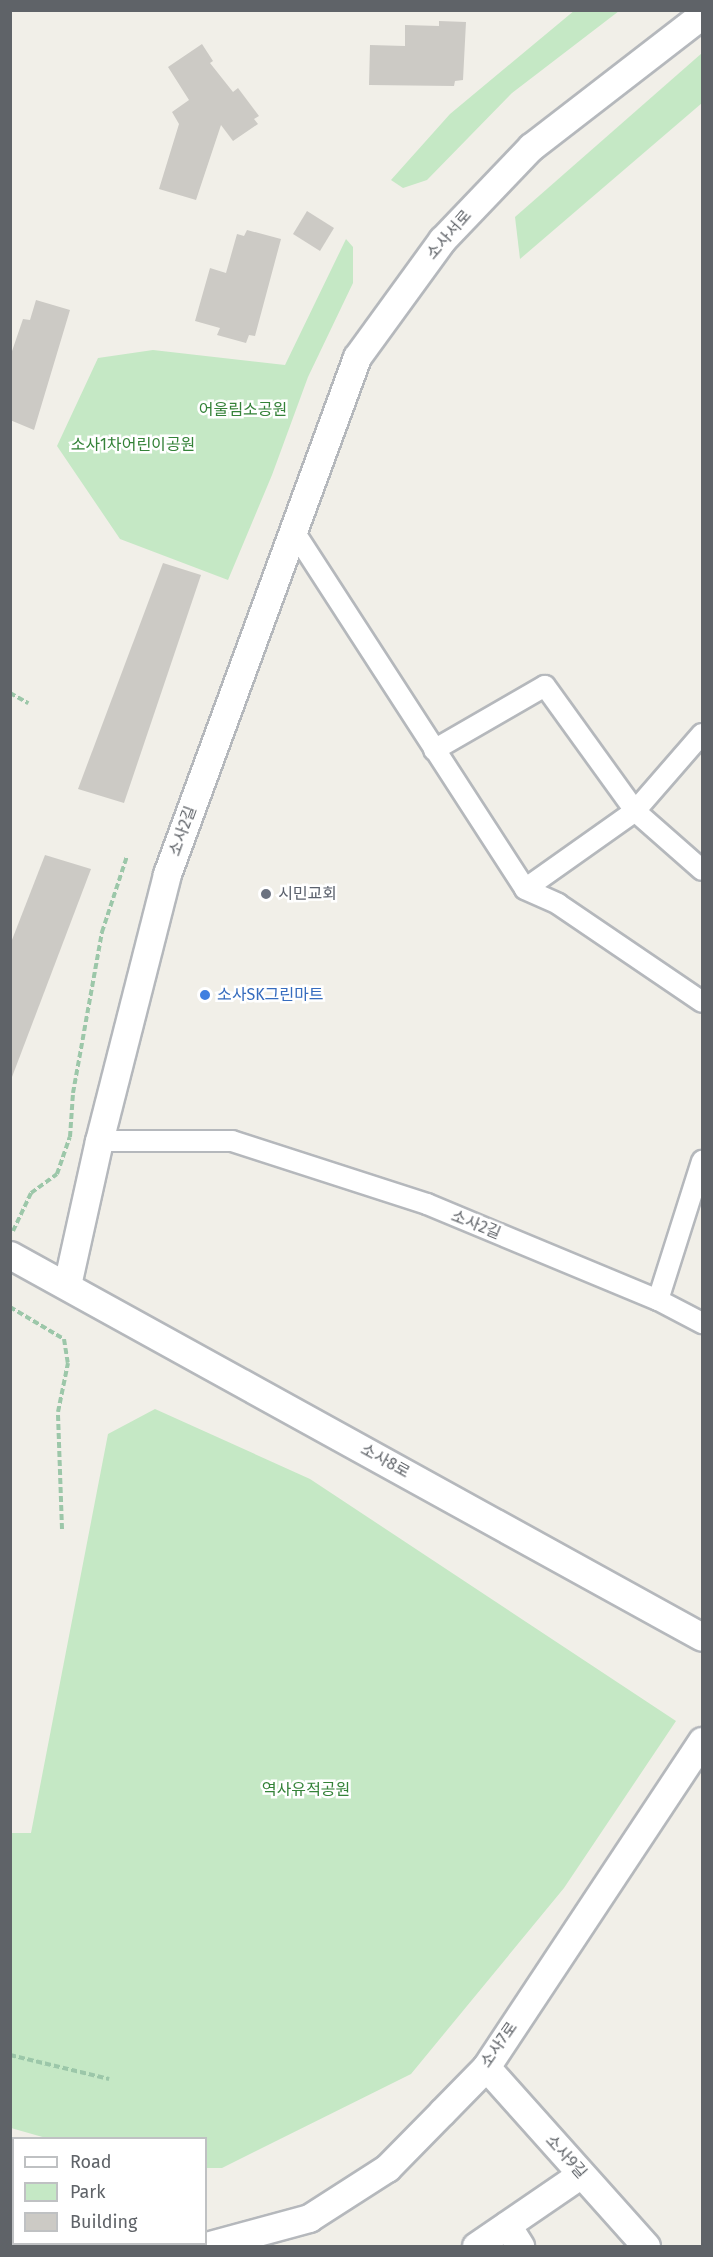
<!DOCTYPE html>
<meta charset="utf-8">
<style>
body{margin:0}
#map{position:relative;width:713px;height:2257px;overflow:hidden;background:#f1efe8;font-family:"Fira Sans","Noto Sans KR",sans-serif}
div>[style]{position:absolute}
.green>*{inset:0;background:#c5e8c5}
.building>*{inset:0;background:#cccac5}
.path>*{height:4px;margin-top:-2px;transform-origin:0;background:repeating-linear-gradient(90deg,#9cc7a9 0 6px,transparent 0 9px)}
.roads{filter:drop-shadow(2px 0 #b5b8bc) drop-shadow(-2px 0 #b5b8bc) drop-shadow(0 2px #b5b8bc) drop-shadow(0 -2px #b5b8bc)}
.street>*{height:20px;margin:-10px;padding:0 10px;transform-origin:10px;border-radius:10px;background:#fff}
.secondary>*{height:27px;margin:-13.5px;padding:0 13.5px;transform-origin:13.5px;border-radius:13.5px;background:#fff}
.dots>*{width:16px;height:16px;translate:-50% -50%;box-sizing:border-box;border:3px solid #fff;border-radius:50%}
span{translate:-50% -50%;white-space:nowrap;text-align:center;line-height:1.15;-webkit-text-stroke:5px #fff;paint-order:stroke}
.street-label{font-size:16px;color:#5f6368}
.park-label{font-size:16px;color:#348238}
.worship-label{font-size:16px;color:#5b616d}
.left{translate:0 -50%;text-align:left}
.shop-label{font-size:16px;color:#366cbe}
.frame{position:absolute;inset:0;border:12px solid #5f6368;pointer-events:none}
.legend{position:absolute;left:12px;top:2137px;width:195px;height:108px;box-sizing:border-box;background:#fff;border:2px solid #bfc1c3;margin:0;padding:8px 10px;list-style:none;font-size:18px;color:#5f6368}
.legend li{display:flex;align-items:center;gap:12px;height:30px}
.legend b{width:30px;border:2px solid #bfc1c3}
</style>
<div id="map">
<div class="green">
<i style="clip-path:polygon(575px 10px,619px 11px,512px 93px,427px 180px,403px 188px,391px 180px,450px 114px)"></i>
<i style="clip-path:polygon(702px 53px,702px 103px,520px 259px,515px 217px)"></i>
<i style="clip-path:polygon(346px 239px,353px 247px,353px 283px,308px 377px,272px 475px,228px 580px,120px 539px,57px 446px,98px 358px,153px 350px,285px 365px)"></i>
<i style="clip-path:polygon(155px 1409px,310px 1479px,676px 1721px,564px 1888px,411px 2074px,222px 2168px,206px 2168px,206px 2138px,46px 2138px,11px 2128px,11px 1833px,31px 1833px,108px 1434px)"></i>
</div>
<div class="building">
<i style="clip-path:polygon(439px 21px,466px 22px,463px 80px,455px 81px,454px 86px,369px 85px,370px 45px,405px 46px,405px 25px,439px 26px)"></i>
<i style="clip-path:polygon(202px 44px,213px 61px,210px 63px,233px 92px,238px 88px,259px 116px,254px 119px,258px 124px,233px 141px,221px 125px,196px 200px,159px 189px,179px 124px,172px 112px,189px 100px,168px 67px)"></i>
<i style="clip-path:polygon(307px 211px,334px 228px,320px 251px,293px 234px)"></i>
<i style="clip-path:polygon(247px 230px,281px 239px,255px 336px,249px 335px,246px 343px,217px 335px,220px 328px,195px 321px,210px 268px,226px 273px,237px 234px,244px 236px)"></i>
<i style="clip-path:polygon(36px 300px,70px 310px,34px 430px,10px 420px,10px 357px,23px 319px,30px 320px)"></i>
<i style="clip-path:polygon(163px 563px,201px 575px,124px 803px,78px 789px)"></i>
<i style="clip-path:polygon(45px 855px,91px 869px,12px 1077px,10px 945px)"></i>
</div>
<div class="path">
<i style="left:10px;top:693px;width:21px;rotate:29deg"></i>
<i style="left:13px;top:1231px;width:42px;rotate:-64.7deg"></i>
<i style="left:31px;top:1193px;width:32px;rotate:-36deg"></i>
<i style="left:57px;top:1174px;width:39px;rotate:-71deg"></i>
<i style="left:70px;top:1137px;width:44px;rotate:-86.1deg"></i>
<i style="left:73px;top:1093px;width:164px;rotate:-79.8deg"></i>
<i style="left:102px;top:932px;width:80px;rotate:-71.8deg"></i>
<i style="left:10px;top:1307px;width:63px;rotate:30.7deg"></i>
<i style="left:64px;top:1339px;width:24px;rotate:81deg"></i>
<i style="left:62px;top:1529px;width:117px;rotate:-92deg"></i>
<i style="left:58px;top:1412px;width:50px;rotate:-78.5deg"></i>
<i style="left:10px;top:2055px;width:102px;rotate:13.6deg"></i>
</div>
<div class="roads">
<div class="street">
<i style="left:293px;top:530px;width:427px;rotate:57.1deg"></i>
<i style="left:525px;top:889px;width:36px;rotate:24deg"></i>
<i style="left:558px;top:904px;width:174px;rotate:34.2deg"></i>
<i style="left:434px;top:750px;width:128px;rotate:-30deg"></i>
<i style="left:545px;top:686px;width:154px;rotate:54.2deg"></i>
<i style="left:635px;top:811px;width:89px;rotate:41.4deg"></i>
<i style="left:525px;top:889px;width:135px;rotate:-35.3deg"></i>
<i style="left:635px;top:811px;width:102px;rotate:-49deg"></i>
<i style="left:99px;top:1141px;width:133px"></i>
<i style="left:232px;top:1141px;width:205px;rotate:17.9deg"></i>
<i style="left:427px;top:1204px;width:250px;rotate:22.6deg"></i>
<i style="left:658px;top:1300px;width:50px;rotate:27.6deg"></i>
<i style="left:658px;top:1300px;width:146px;rotate:-72.4deg"></i>
</div>
<div class="secondary">
<i style="left:10px;top:1255px;width:790px;rotate:28.9deg"></i>
<i style="left:67px;top:1285px;width:148px;rotate:-77.5deg"></i>
<i style="left:99px;top:1141px;width:276px;rotate:-75.7deg"></i>
<i style="left:167px;top:874px;width:551px;rotate:-69.82deg"></i>
<i style="left:357px;top:357px;width:145px;rotate:-54deg"></i>
<i style="left:442px;top:240px;width:129px;rotate:-46.3deg"></i>
<i style="left:531px;top:147px;width:216px;rotate:-37.7deg"></i>
<i style="left:486px;top:2067px;width:240px;rotate:48.2deg"></i>
<i style="left:507px;top:2225px;width:25px;rotate:58deg"></i>
<i style="left:10px;top:2229px;width:4px"></i>
<i style="left:76px;top:2244px;width:13px;rotate:9deg"></i>
<i style="left:206px;top:2246px;width:107px;rotate:-15.2deg"></i>
<i style="left:309px;top:2218px;width:93px;rotate:-32.7deg"></i>
<i style="left:387px;top:2168px;width:78px;rotate:-45.5deg"></i>
<i style="left:442px;top:2112px;width:63px;rotate:-45.6deg"></i>
<i style="left:486px;top:2067px;width:391px;rotate:-56.5deg"></i>
<i style="left:476px;top:2246px;width:127px;rotate:-34.4deg"></i>
</div>
</div>
<div class="dots">
<i style="left:266px;top:894px;background:#6b7280"></i>
<i style="left:205px;top:995px;background:#3f7fe0"></i>
</div>
<div class="street-label">
<span style="left:449px;top:235px;rotate:-49deg">소사서로</span>
<span style="left:183px;top:831px;rotate:-70deg">소사2길</span>
<span style="left:476px;top:1225px;rotate:22deg">소사2길</span>
<span style="left:385px;top:1461px;rotate:29deg">소사8로</span>
<span style="left:499px;top:2045px;rotate:-55deg">소사7로</span>
<span style="left:566px;top:2157px;rotate:48deg">소사9길</span>
</div>
<div class="park-label">
<span style="left:243px;top:410px">어울림소공원</span>
<span style="left:133px;top:445px">소사1차어린이공원</span>
<span style="left:306px;top:1790px">역사유적공원</span>
</div>
<div class="worship-label">
<span class="left" style="left:278px;top:894px">시민교회</span>
</div>
<div class="shop-label">
<span class="left" style="left:217px;top:995px">소사SK그린마트</span>
</div>
<div class="frame"></div>
<ul class="legend">
<li><b style="height:8px;background:#fff"></b>Road</li>
<li><b style="height:16px;background:#c5e8c5"></b>Park</li>
<li><b style="height:16px;background:#cccac5"></b>Building</li>
</ul>
</div>
